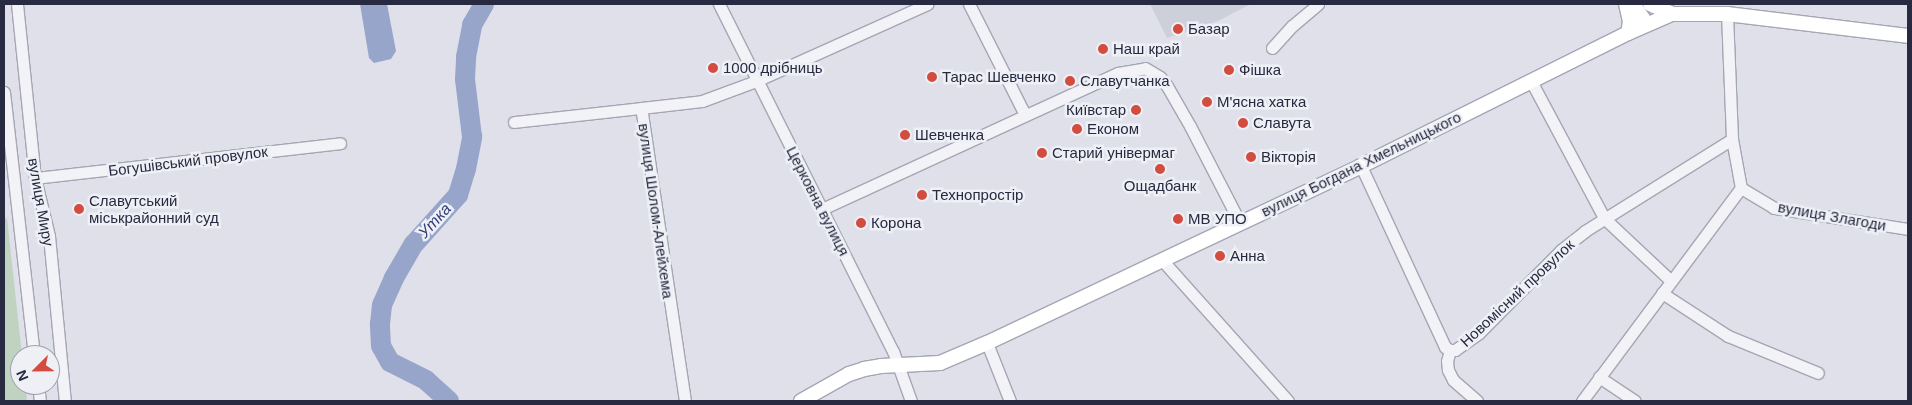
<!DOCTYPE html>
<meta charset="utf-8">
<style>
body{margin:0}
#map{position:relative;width:1912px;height:405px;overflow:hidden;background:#dfe0e9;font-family:Helvetica,sans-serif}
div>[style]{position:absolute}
.built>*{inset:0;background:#cdcfdb}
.green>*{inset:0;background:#c0d3c0}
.water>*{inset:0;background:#98a5ca}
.river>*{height:20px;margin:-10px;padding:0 10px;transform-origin:10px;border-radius:10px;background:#98a5ca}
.roads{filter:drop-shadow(1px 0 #a4a6b3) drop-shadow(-1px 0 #a4a6b3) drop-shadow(0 1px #a4a6b3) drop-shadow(0 -1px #a4a6b3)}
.minor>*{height:11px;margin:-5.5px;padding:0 5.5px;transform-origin:5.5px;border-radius:5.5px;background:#f2f2f7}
.major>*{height:14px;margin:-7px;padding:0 7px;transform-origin:7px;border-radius:7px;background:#fff}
.dots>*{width:14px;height:14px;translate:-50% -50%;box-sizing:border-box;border:2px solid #eef0f6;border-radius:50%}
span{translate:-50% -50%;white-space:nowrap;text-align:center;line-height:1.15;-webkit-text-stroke:5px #eef0f6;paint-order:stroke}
.poi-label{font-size:15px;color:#272a40}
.left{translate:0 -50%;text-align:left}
.right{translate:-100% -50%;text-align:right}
.street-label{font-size:15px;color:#272a40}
.water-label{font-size:16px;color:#303f75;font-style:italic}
.frame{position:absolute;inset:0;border:5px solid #272a40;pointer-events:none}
.north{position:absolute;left:10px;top:345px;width:50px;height:50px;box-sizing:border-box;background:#eef0f6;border:1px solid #9ea1ad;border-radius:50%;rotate:247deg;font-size:14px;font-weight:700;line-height:20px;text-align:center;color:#272a40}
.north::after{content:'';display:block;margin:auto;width:18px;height:22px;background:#d24c3f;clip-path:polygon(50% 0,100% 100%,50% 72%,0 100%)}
</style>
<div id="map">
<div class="built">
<i style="clip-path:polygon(1150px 4px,1251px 4px,1218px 21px,1167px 38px)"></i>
</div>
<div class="green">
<i style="clip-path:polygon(7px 218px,22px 355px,20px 355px,20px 385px,26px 385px,27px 401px,4px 401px,4px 219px)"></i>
</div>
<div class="water">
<i style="clip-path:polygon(360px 4px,387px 4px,396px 51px,391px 59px,374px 63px,369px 58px)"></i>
</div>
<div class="river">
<i style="left:449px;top:401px;width:31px;rotate:-138deg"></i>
<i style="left:426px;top:380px;width:40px;rotate:-153.4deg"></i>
<i style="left:390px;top:362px;width:18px;rotate:-119deg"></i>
<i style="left:381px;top:346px;width:22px;rotate:-93deg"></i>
<i style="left:380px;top:324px;width:19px;rotate:-84deg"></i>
<i style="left:382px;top:305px;width:30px;rotate:-66deg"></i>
<i style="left:394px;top:278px;width:39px;rotate:-60deg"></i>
<i style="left:414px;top:244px;width:66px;rotate:-48.1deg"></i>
<i style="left:458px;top:195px;width:27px;rotate:-73deg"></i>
<i style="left:466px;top:169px;width:33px;rotate:-79deg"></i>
<i style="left:472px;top:137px;width:58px;rotate:-96.9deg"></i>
<i style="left:465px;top:79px;width:22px;rotate:-87deg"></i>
<i style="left:466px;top:57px;width:33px;rotate:-79deg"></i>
<i style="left:472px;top:25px;width:24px;rotate:-60deg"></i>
</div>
<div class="roads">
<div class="minor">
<i style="left:17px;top:4px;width:175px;rotate:84.1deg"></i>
<i style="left:35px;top:178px;width:60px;rotate:76.4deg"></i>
<i style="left:49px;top:236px;width:166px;rotate:84.5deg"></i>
<i style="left:719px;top:4px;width:388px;rotate:63.4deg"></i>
<i style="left:893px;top:351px;width:53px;rotate:70.2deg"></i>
<i style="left:969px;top:4px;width:124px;rotate:63.2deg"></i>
<i style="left:1727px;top:14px;width:125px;rotate:87.7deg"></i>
<i style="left:1732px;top:139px;width:50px;rotate:79.6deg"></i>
<i style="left:1272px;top:48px;width:30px;rotate:-48deg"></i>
<i style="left:1292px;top:26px;width:34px;rotate:-40deg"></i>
<i style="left:1531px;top:81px;width:155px;rotate:61.9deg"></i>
<i style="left:1604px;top:218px;width:92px;rotate:43.2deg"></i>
<i style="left:4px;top:92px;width:265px;rotate:83.5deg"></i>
<i style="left:514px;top:122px;width:128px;rotate:-6.3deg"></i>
<i style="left:1361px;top:166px;width:200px;rotate:65.1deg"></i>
<i style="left:1445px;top:347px;width:6px;rotate:31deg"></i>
<i style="left:1450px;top:350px;width:5px"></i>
<i style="left:1455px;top:350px;width:29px;rotate:-35deg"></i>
<i style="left:1479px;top:333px;width:117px;rotate:-45.3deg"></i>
<i style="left:1561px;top:250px;width:31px;rotate:-38deg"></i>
<i style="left:1585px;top:231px;width:173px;rotate:-32deg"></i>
<i style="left:35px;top:178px;width:307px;rotate:-6.5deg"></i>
<i style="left:822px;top:209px;width:326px;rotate:-24.7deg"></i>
<i style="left:1118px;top:73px;width:27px;rotate:-10deg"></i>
<i style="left:1145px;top:68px;width:17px;rotate:31deg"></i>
<i style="left:1160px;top:77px;width:11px;rotate:52deg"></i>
<i style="left:1167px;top:86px;width:46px;rotate:60.1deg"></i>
<i style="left:1190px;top:126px;width:109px;rotate:62.7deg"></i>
<i style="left:1162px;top:260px;width:189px;rotate:48.2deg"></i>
<i style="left:1662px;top:293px;width:79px;rotate:33.1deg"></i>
<i style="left:1728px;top:336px;width:97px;rotate:22.3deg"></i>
<i style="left:987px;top:343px;width:62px;rotate:68.4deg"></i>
<i style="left:1450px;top:350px;width:11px;rotate:105deg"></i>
<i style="left:1447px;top:361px;width:9px;rotate:84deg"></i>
<i style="left:1448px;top:370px;width:11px;rotate:63deg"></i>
<i style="left:1453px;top:380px;width:32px;rotate:41deg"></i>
<i style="left:1599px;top:377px;width:43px;rotate:33.7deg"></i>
<i style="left:38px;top:385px;width:16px;rotate:83deg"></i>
<i style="left:685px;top:401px;width:296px;rotate:-98.5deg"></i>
<i style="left:641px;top:108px;width:61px;rotate:-6.5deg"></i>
<i style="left:702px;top:101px;width:58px;rotate:-20.3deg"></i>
<i style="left:756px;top:81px;width:188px;rotate:-24.2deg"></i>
<i style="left:1582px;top:401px;width:266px;rotate:-53.3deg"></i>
<i style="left:1741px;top:188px;width:39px;rotate:31deg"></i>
<i style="left:1774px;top:208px;width:136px;rotate:8.9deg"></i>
</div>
<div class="major">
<i style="left:1626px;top:4px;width:17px;rotate:77deg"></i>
<i style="left:1630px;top:21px;width:12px;rotate:99deg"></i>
<i style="left:1633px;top:4px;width:24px;rotate:55deg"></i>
<i style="left:1650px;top:4px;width:24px;rotate:24deg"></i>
<i style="left:801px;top:401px;width:55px;rotate:-29.4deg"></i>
<i style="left:849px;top:374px;width:16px;rotate:-18deg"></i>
<i style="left:864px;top:369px;width:17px;rotate:-10deg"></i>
<i style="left:881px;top:366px;width:59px;rotate:-2.9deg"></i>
<i style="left:940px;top:363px;width:51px;rotate:-23.1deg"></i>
<i style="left:987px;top:343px;width:414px;rotate:-25.3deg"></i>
<i style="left:1361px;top:166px;width:298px;rotate:-26.5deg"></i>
<i style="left:1628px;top:33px;width:48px;rotate:-23.4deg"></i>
<i style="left:1672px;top:14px;width:55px"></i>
<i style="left:1727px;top:14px;width:182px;rotate:6.9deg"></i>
</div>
</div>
<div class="dots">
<i style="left:1178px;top:29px;background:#d24c3f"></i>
<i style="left:1103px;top:49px;background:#d24c3f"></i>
<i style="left:713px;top:68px;background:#d24c3f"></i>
<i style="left:1229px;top:70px;background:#d24c3f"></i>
<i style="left:932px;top:77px;background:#d24c3f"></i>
<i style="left:1070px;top:81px;background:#d24c3f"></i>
<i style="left:1207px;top:102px;background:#d24c3f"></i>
<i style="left:1136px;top:110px;background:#d24c3f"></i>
<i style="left:1243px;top:123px;background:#d24c3f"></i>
<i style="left:1077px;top:129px;background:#d24c3f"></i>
<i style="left:905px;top:135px;background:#d24c3f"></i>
<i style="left:1042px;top:153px;background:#d24c3f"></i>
<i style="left:1251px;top:157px;background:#d24c3f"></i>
<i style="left:1160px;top:169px;background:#d24c3f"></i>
<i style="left:922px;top:195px;background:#d24c3f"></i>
<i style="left:79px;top:209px;background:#d24c3f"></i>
<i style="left:1178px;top:219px;background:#d24c3f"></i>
<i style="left:861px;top:223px;background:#d24c3f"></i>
<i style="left:1220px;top:256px;background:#d24c3f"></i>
</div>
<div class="poi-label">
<span class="left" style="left:1188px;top:29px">Базар</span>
<span class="left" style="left:1113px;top:49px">Наш край</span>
<span class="left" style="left:723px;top:68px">1000 дрібниць</span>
<span class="left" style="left:1239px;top:70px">Фішка</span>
<span class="left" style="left:942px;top:77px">Тарас Шевченко</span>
<span class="left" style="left:1080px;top:81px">Славутчанка</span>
<span class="left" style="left:1217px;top:102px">М'ясна хатка</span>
<span class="right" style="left:1126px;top:110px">Київстар</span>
<span class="left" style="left:1253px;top:123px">Славута</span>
<span class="left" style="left:1087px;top:129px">Економ</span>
<span class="left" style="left:915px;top:135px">Шевченка</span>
<span class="left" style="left:1052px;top:153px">Старий універмаг</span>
<span class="left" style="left:1261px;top:157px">Вікторія</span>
<span style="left:1160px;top:186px">Ощадбанк</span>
<span class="left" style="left:932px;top:195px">Технопростір</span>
<span class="left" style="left:89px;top:209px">Славутський<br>міськрайонний суд</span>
<span class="left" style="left:1188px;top:219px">МВ УПО</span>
<span class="left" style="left:871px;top:223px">Корона</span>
<span class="left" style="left:1230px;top:256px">Анна</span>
</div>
<div class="street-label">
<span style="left:188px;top:161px;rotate:-7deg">Богушівський провулок</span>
<span style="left:1361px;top:164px;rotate:-26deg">вулиця Богдана Хмельницького</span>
<span style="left:818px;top:201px;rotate:63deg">Церковна вулиця</span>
<span style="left:41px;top:202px;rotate:80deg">вулиця Миру</span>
<span style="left:656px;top:211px;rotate:82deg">вулиця Шолом-Алейхема</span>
<span style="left:1832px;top:216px;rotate:10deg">вулиця Злагоди</span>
<span style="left:1517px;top:293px;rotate:-43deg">Новомісний провулок</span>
</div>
<div class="water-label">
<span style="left:435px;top:221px;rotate:-48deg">Утка</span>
</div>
<div class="frame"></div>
<div class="north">N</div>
</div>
